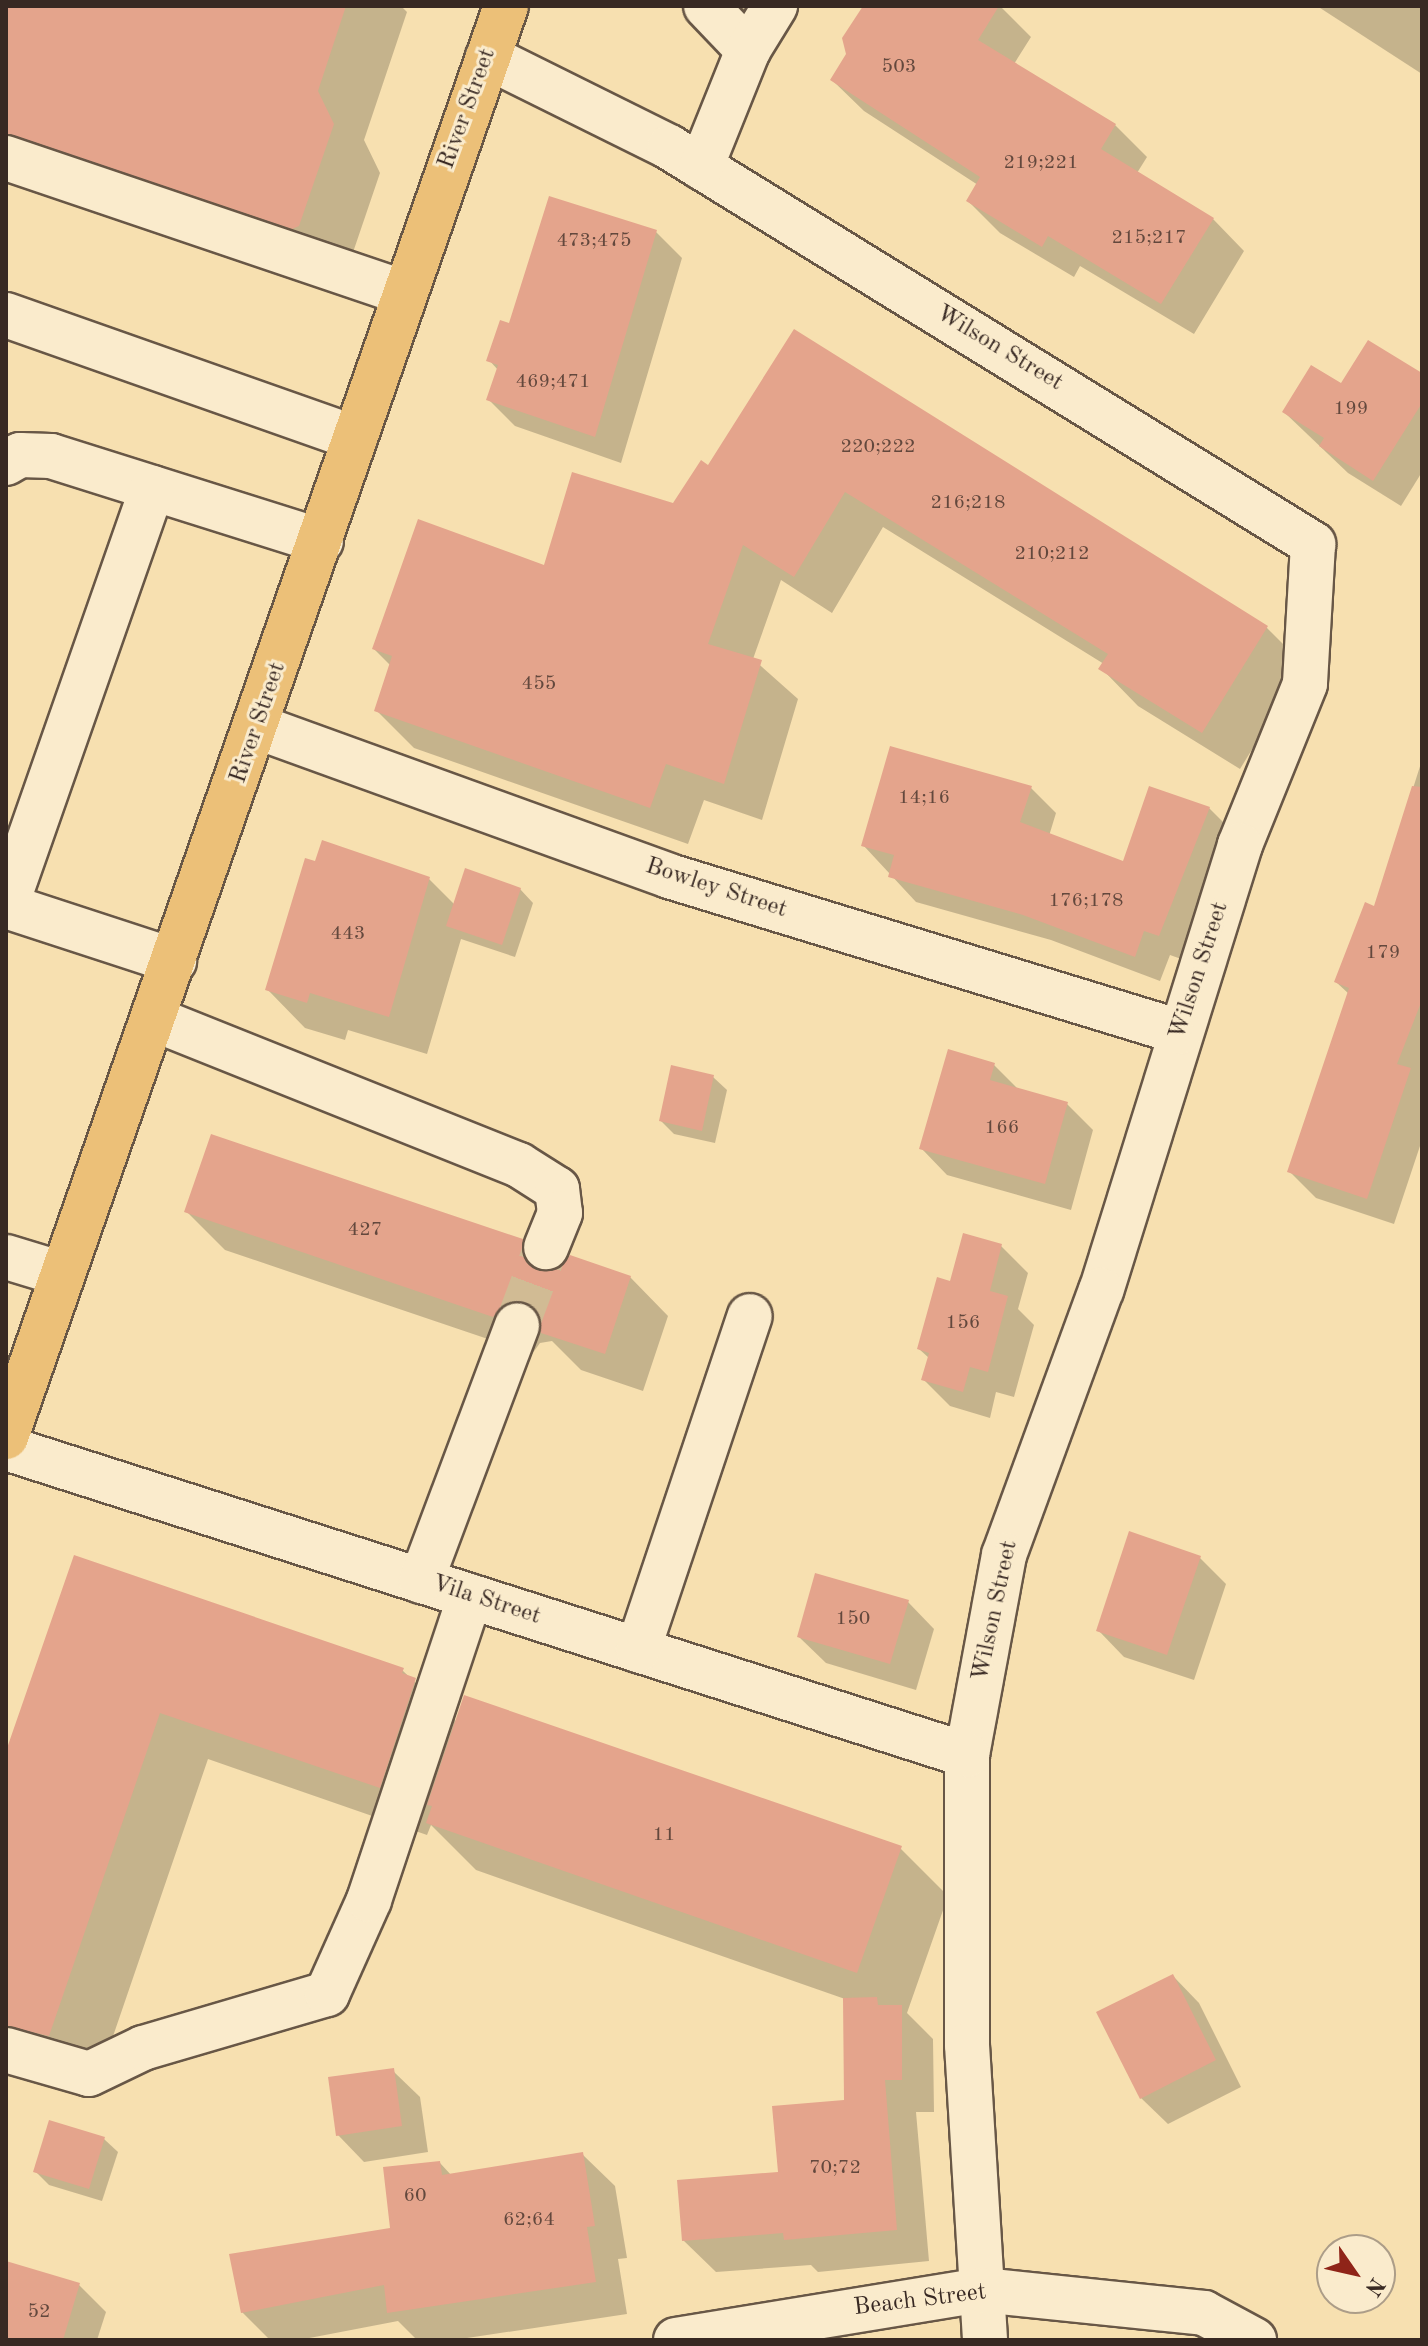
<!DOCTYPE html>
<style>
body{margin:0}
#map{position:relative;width:1428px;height:2346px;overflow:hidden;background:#f7e0b0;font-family:"Old Standard TT",serif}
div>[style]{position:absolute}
.shadow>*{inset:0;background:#0003}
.building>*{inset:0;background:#e4a48c}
.minor-tunnel>*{height:44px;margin-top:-22px;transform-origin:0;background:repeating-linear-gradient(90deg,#d1bb94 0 44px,transparent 0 66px)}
.roads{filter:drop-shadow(2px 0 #685746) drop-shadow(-2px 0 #685746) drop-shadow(0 2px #685746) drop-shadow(0 -2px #685746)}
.minor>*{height:44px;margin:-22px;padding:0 22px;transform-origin:22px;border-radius:22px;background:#faebcc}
.major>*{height:44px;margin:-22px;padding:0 22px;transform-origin:22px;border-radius:22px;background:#ecc078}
span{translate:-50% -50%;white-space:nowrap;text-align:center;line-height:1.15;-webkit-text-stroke:6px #faebcc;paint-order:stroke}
.number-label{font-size:20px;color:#63483d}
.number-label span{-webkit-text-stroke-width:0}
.street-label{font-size:24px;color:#382923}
.frame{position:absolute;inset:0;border:8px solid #382923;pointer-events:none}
.north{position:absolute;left:1316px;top:2234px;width:80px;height:80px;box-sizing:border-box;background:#faebcc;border:2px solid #ac9d88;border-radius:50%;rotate:124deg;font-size:22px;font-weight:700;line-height:32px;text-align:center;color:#382923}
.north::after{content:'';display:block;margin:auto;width:28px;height:36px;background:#8f2418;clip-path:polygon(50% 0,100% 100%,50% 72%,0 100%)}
</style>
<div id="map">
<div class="shadow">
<i style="clip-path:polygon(6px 6px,401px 6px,407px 12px,364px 140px,380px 173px,346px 273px,6px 172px)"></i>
<i style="clip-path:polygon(737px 6px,790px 6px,774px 30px)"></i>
<i style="clip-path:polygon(865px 6px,1000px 6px,1031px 37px,1014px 64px,1115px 125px,1147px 157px,1137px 173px,1213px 219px,1244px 251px,1194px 334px,1080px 266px,1074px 277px,1000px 233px,968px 201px,978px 185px,864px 111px,832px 80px,848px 54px)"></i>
<i style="clip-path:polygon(1317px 6px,1422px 6px,1422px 74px)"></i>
<i style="clip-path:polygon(656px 232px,682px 258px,621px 463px,515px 426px,488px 399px,498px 370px,489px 360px,510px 325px)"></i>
<i style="clip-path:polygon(794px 332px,1267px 628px,1304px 665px,1240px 769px,1138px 706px,1101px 668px,1104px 664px,883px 527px,832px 613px,781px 580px,753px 659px,798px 699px,762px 820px,704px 800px,688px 844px,414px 748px,376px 710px,391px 666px,374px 649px,674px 506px,708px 467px)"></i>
<i style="clip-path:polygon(1422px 375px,1422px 472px,1401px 506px,1348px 473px,1284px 412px)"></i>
<i style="clip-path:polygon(1422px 760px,1422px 1140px,1394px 1224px,1316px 1198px,1289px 1171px,1349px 994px,1336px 982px,1375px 908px)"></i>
<i style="clip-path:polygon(1031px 788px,1056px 813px,1049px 836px,1124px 864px,1209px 808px,1235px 834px,1184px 960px,1170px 955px,1160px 981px,1051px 940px,916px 902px,863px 845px)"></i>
<i style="clip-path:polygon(429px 879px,455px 905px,520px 889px,533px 903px,515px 957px,461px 939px,427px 1054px,348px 1030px,345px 1040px,305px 1028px,267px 989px)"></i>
<i style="clip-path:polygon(994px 1065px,1019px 1090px,1067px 1104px,1093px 1130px,1071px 1210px,947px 1175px,921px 1148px)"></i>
<i style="clip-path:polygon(713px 1077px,727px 1090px,715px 1143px,674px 1134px,661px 1121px)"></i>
<i style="clip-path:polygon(187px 1212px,521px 1241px,551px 1271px,630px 1277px,668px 1316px,643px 1391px,581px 1370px,552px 1341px,540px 1343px,532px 1354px,225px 1250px)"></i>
<i style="clip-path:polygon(1001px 1246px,1028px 1273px,1018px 1309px,1034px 1325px,1014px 1397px,996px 1392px,990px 1418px,950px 1406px,923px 1379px,929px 1358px,919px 1349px,951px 1283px)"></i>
<i style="clip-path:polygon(75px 1557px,402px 1670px,457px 1722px,900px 1848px,948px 1896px,907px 2013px,933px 2039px,934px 2112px,916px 2112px,929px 2261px,818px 2272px,811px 2265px,716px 2272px,683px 2240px,780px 2173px,846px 2102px,845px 1999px,476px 1870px,431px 1825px,427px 1835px,208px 1759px,97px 2083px,6px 2066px,6px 1758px)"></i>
<i style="clip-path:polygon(1199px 1557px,1226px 1584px,1194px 1680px,1124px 1657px,1098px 1630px)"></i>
<i style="clip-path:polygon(908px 1602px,934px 1629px,916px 1690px,826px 1663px,799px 1637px)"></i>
<i style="clip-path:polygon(1173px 1976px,1199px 2003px,1241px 2087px,1168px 2124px,1141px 2098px)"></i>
<i style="clip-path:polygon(393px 2071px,420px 2097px,428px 2152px,364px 2162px,338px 2135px)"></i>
<i style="clip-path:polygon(50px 2122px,104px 2139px,118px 2152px,102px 2201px,49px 2185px,36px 2172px)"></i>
<i style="clip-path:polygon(582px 2154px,615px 2186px,627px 2258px,618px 2259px,627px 2314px,454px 2340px,417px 2340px,398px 2321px,299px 2340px,270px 2340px,242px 2312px,393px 2230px,440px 2163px,452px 2176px)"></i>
<i style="clip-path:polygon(6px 2263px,79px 2285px,106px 2312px,97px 2340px,6px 2340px)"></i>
</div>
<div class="building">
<i style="clip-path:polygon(6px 6px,346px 6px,318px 91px,334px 124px,299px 226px,292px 229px,6px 134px)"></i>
<i style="clip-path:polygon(863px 6px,999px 6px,978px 40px,1116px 124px,1101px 149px,1214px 218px,1161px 304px,1048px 236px,1042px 247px,966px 201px,980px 177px,830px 80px,846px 54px,842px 38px)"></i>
<i style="clip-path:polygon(549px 196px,657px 230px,595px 437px,486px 400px,498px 365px,486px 361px,500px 320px,509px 323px)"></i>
<i style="clip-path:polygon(794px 329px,1268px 626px,1202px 733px,1098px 669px,1108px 654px,845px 492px,794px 577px,743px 545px,708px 644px,762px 660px,724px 784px,666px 764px,650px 808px,374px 711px,392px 656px,372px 649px,418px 519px,544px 565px,572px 472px,673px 503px,701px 460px,708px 465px)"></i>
<i style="clip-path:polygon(1368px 340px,1422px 373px,1422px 403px,1373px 481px,1319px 446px,1324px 438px,1282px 412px,1311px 365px,1341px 383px)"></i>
<i style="clip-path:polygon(890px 746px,1032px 786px,1020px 822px,1123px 861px,1149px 786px,1210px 807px,1159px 936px,1144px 931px,1135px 957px,1023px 915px,888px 877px,894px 855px,861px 846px)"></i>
<i style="clip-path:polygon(1412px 786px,1422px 787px,1422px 1000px,1397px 1064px,1411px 1068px,1367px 1199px,1287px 1172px,1349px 988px,1334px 982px,1365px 902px,1374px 906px)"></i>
<i style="clip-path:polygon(322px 840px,430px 877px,389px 1017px,310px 993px,307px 1003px,265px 990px,305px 858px,315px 861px)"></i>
<i style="clip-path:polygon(465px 868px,521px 888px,502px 945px,446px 926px)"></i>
<i style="clip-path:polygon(948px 1049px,995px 1063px,990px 1080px,1068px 1102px,1045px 1184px,919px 1149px)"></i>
<i style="clip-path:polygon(671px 1065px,714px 1075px,702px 1131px,659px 1121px)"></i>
<i style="clip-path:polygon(211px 1134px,523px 1239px,526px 1262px,537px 1270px,561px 1267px,570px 1255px,631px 1276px,605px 1354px,541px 1333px,537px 1310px,525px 1301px,502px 1305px,493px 1317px,184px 1212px)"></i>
<i style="clip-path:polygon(963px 1233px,1002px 1244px,990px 1291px,1008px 1296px,988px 1372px,970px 1367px,963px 1392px,921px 1380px,929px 1353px,917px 1349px,937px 1277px,950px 1281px)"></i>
<i style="clip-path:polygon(1129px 1531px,1201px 1556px,1167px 1655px,1096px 1631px)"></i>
<i style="clip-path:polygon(74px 1555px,404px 1668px,402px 1673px,416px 1678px,380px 1788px,160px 1713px,49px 2036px,6px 2026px,6px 1751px)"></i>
<i style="clip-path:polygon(815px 1573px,909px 1600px,890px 1664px,797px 1637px)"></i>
<i style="clip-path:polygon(464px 1695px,902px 1846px,857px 1973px,426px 1823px,432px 1806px,427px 1805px)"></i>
<i style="clip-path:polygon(1173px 1974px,1216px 2060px,1140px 2099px,1096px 2012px)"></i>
<i style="clip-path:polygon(877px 1997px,878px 2005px,902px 2005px,902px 2080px,885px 2080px,897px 2230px,784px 2240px,783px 2233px,682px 2241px,677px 2180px,778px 2172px,772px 2106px,844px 2100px,843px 1998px)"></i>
<i style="clip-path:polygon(394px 2068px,402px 2126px,336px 2136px,328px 2077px)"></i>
<i style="clip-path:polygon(49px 2120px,105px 2137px,89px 2189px,33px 2172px)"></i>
<i style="clip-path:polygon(583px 2152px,595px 2226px,587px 2227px,596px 2282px,387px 2313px,384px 2285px,241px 2313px,229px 2254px,390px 2228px,383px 2167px,440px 2161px,442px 2175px)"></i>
<i style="clip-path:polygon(6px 2261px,80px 2283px,63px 2340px,6px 2340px)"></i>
</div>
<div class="minor-tunnel">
<i style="left:517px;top:1325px;width:83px;rotate:-69.6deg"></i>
</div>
<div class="roads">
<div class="minor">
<i style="left:706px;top:6px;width:61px;rotate:46.3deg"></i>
<i style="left:488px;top:57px;width:202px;rotate:26.4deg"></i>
<i style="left:669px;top:147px;width:757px;rotate:31.65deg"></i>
<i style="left:1313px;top:544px;width:140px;rotate:93.3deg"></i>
<i style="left:1305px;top:684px;width:174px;rotate:112deg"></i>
<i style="left:1240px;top:845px;width:466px;rotate:107.3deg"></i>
<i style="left:1101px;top:1290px;width:282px;rotate:110.1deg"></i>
<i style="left:1004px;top:1555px;width:203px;rotate:100.5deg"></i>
<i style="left:967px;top:1755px;width:290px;rotate:90deg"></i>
<i style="left:967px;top:2045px;width:296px;rotate:86.5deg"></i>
<i style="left:6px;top:158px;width:420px;rotate:18.7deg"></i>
<i style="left:701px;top:167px;width:126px;rotate:-68.1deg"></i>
<i style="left:748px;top:50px;width:52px;rotate:-58.5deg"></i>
<i style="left:6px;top:315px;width:370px;rotate:19.4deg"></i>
<i style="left:6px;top:463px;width:16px;rotate:-30deg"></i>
<i style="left:20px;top:455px;width:31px;rotate:2deg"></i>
<i style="left:51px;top:456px;width:283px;rotate:17.5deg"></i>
<i style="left:258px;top:727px;width:437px;rotate:19.9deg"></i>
<i style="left:669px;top:876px;width:534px;rotate:16.98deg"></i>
<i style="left:6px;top:906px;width:443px;rotate:-70.7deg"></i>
<i style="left:6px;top:906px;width:177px;rotate:18.1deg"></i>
<i style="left:154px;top:1019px;width:393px;rotate:21.8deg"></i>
<i style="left:519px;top:1165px;width:45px;rotate:32.3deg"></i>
<i style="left:557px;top:1189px;width:24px;rotate:83deg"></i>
<i style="left:560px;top:1213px;width:37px;rotate:112deg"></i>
<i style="left:6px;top:1257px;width:59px;rotate:16.9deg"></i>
<i style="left:6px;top:1448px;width:1009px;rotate:17.72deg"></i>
<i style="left:421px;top:1581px;width:273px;rotate:-69.4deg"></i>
<i style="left:638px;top:1650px;width:352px;rotate:-71.5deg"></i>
<i style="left:6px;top:2050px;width:86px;rotate:16.1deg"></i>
<i style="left:89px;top:2074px;width:60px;rotate:-25.7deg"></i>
<i style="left:143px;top:2048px;width:192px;rotate:-16.4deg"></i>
<i style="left:327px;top:1994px;width:103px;rotate:-65.9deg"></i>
<i style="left:369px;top:1900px;width:320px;rotate:-71.6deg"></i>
<i style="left:676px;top:2340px;width:310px;rotate:-9.3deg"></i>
<i style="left:982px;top:2290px;width:223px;rotate:5.9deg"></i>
<i style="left:1204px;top:2313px;width:57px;rotate:28.4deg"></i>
</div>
<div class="major">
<i style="left:6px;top:1437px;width:1516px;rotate:-70.74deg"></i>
</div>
</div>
<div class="number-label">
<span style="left:899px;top:67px">503</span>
<span style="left:1041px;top:163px">219;221</span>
<span style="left:1149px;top:238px">215;217</span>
<span style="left:594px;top:241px">473;475</span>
<span style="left:553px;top:382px">469;471</span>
<span style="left:1351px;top:409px">199</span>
<span style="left:878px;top:447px">220;222</span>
<span style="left:968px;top:503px">216;218</span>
<span style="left:1052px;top:554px">210;212</span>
<span style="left:539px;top:684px">455</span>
<span style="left:924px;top:798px">14;16</span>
<span style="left:1086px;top:901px">176;178</span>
<span style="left:348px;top:934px">443</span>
<span style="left:1383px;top:953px">179</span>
<span style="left:1002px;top:1128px">166</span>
<span style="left:365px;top:1230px">427</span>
<span style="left:963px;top:1323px">156</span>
<span style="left:853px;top:1619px">150</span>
<span style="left:664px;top:1835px">11</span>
<span style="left:835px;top:2168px">70;72</span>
<span style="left:415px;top:2196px">60</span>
<span style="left:529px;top:2220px">62;64</span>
<span style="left:39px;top:2312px">52</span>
</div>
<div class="street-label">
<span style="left:468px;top:109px;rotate:-70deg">River Street</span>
<span style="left:999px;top:349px;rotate:31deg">Wilson Street</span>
<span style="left:259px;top:723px;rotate:-71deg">River Street</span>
<span style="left:716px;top:889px;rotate:18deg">Bowley Street</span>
<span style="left:1200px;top:971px;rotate:-72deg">Wilson Street</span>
<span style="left:486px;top:1601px;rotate:18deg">Vila Street</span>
<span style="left:996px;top:1611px;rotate:-78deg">Wilson Street</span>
<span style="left:920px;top:2301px;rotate:-7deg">Beach Street</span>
</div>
<div class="frame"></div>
<div class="north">N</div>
</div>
